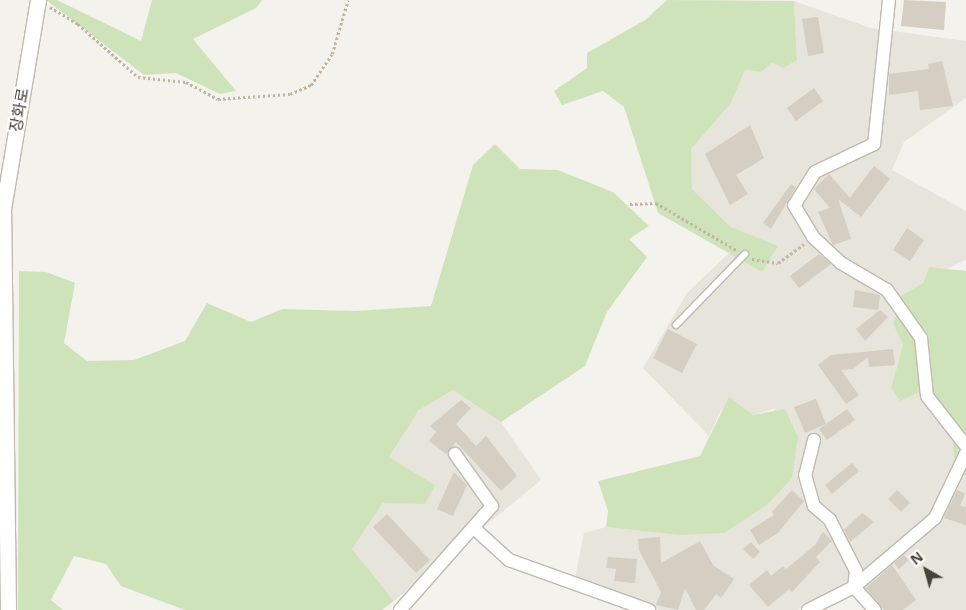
<!DOCTYPE html>
<meta charset="utf-8">
<style>
body{margin:0}
#map{position:relative;width:966px;height:610px;overflow:hidden;background:#f4f2ec;font-family:"Noto Sans","Noto Sans KR",sans-serif}
div>[style]{position:absolute}
.residential>*{inset:0;background:#e7e4db}
.green>*{inset:0;background:#cfe3ba}
.building>*{inset:0;background:#d4cec3}
.path>*{height:2.5px;margin-top:-1.25px;transform-origin:0;background:repeating-linear-gradient(90deg,#bfb5a2 0 2.5px,transparent 0 5px)}
.roads{filter:drop-shadow(1px 0 #bfbaaf) drop-shadow(-1px 0 #bfbaaf) drop-shadow(0 1px #bfbaaf) drop-shadow(0 -1px #bfbaaf)}
.service>*{height:6px;margin:-3px;padding:0 3px;transform-origin:3px;border-radius:3px;background:#fff}
.minor>*{height:12px;margin:-6px;padding:0 6px;transform-origin:6px;border-radius:6px;background:#fff}
.tertiary>*{height:15px;margin:-7.5px;padding:0 7.5px;transform-origin:7.5px;border-radius:7.5px;background:#fff}
span{translate:-50% -50%;white-space:nowrap;text-align:center;line-height:1.15;-webkit-text-stroke:4.5px #fff;paint-order:stroke}
.street-label{font-size:16px;color:#48433a}
.north{position:absolute;left:901px;top:545px;width:50px;height:50px;-webkit-text-stroke:4px #fff;paint-order:stroke;rotate:322deg;font-size:14px;font-weight:700;line-height:20px;text-align:center;color:#48433a}
.north::after{content:'';display:block;margin:auto;width:18px;height:22px;background:#48433a;clip-path:polygon(50% 0,100% 100%,50% 72%,0 100%)}
</style>
<div id="map">
<div class="residential">
<i style="clip-path:polygon(794px 1px,871px 28px,966px 41px,966px 98px,904px 142px,892px 170px,966px 211px,966px 260px,946px 269px,929px 267px,923px 283px,902px 295px,893px 324px,903px 345px,891px 388px,919px 391px,952px 438px,955px 464px,931px 515px,847px 583px,797px 610px,660px 610px,575px 577px,584px 533px,606px 527px,678px 535px,776px 408px,753px 415px,722px 408px,709px 436px,643px 368px,687px 293px,729px 253px,762px 272px,777px 246px,731px 227px,692px 189px,691px 148px,731px 103px,745px 70px,762px 72px,772px 62px,797px 60px)"></i>
<i style="clip-path:polygon(453px 390px,501px 422px,541px 480px,394px 601px,351px 549px,383px 503px,435px 485px,389px 457px,419px 410px)"></i>
<i style="clip-path:polygon(962px 472px,966px 477px,966px 610px,883px 610px,862px 585px,938px 522px)"></i>
</div>
<div class="green">
<i style="clip-path:polygon(46px 0,57px 0,141px 41px,152px 0,262px 0,256px 8px,193px 39px,236px 91px,220px 94px,176px 73px,144px 75px)"></i>
<i style="clip-path:polygon(667px 0,794px 1px,797px 60px,783px 68px,772px 62px,762px 72px,745px 70px,731px 103px,691px 149px,692px 189px,731px 227px,778px 246px,762px 272px,658px 213px,624px 107px,603px 91px,562px 105px,554px 91px,587px 68px,587px 53px,645px 20px)"></i>
<i style="clip-path:polygon(495px 144px,520px 169px,558px 170px,613px 192px,649px 226px,629px 239px,647px 257px,607px 312px,585px 366px,501px 422px,453px 390px,419px 410px,389px 457px,435px 485px,425px 504px,383px 503px,352px 549px,394px 601px,382px 610px,185px 610px,121px 586px,106px 564px,74px 556px,51px 600px,63px 610px,18px 610px,19px 271px,46px 272px,75px 283px,64px 343px,87px 361px,134px 360px,185px 341px,207px 303px,251px 322px,282px 309px,355px 311px,431px 306px,473px 165px)"></i>
<i style="clip-path:polygon(929px 267px,966px 271px,966px 477px,955px 464px,952px 438px,919px 392px,900px 401px,891px 388px,903px 345px,893px 324px,902px 295px,923px 283px)"></i>
<i style="clip-path:polygon(729px 397px,753px 415px,785px 409px,798px 437px,792px 478px,768px 504px,724px 533px,678px 535px,606px 527px,608px 511px,598px 481px,700px 456px)"></i>
</div>
<div class="building">
<i style="clip-path:polygon(904px 0,946px 2px,944px 30px,901px 26px)"></i>
<i style="clip-path:polygon(818px 17px,824px 53px,808px 56px,802px 19px)"></i>
<i style="clip-path:polygon(942px 61px,953px 106px,920px 110px,918px 91px,889px 95px,889px 74px,929px 69px,928px 64px)"></i>
<i style="clip-path:polygon(814px 88px,823px 101px,796px 121px,787px 108px)"></i>
<i style="clip-path:polygon(750px 125px,764px 158px,736px 175px,748px 194px,730px 205px,705px 154px)"></i>
<i style="clip-path:polygon(874px 166px,890px 179px,861px 217px,838px 199px,851px 239px,833px 245px,818px 212px,830px 208px,814px 189px,829px 174px,850px 198px)"></i>
<i style="clip-path:polygon(791px 184px,796px 187px,771px 229px,763px 223px)"></i>
<i style="clip-path:polygon(907px 228px,924px 240px,910px 261px,893px 250px)"></i>
<i style="clip-path:polygon(819px 254px,831px 264px,799px 288px,790px 276px)"></i>
<i style="clip-path:polygon(855px 290px,880px 295px,878px 310px,853px 307px)"></i>
<i style="clip-path:polygon(880px 310px,888px 317px,865px 341px,856px 329px)"></i>
<i style="clip-path:polygon(668px 329px,697px 344px,682px 373px,653px 358px)"></i>
<i style="clip-path:polygon(893px 349px,895px 365px,869px 367px,868px 357px,853px 369px,841px 370px,859px 395px,846px 404px,818px 365px,831px 355px)"></i>
<i style="clip-path:polygon(816px 399px,826px 424px,805px 433px,794px 407px)"></i>
<i style="clip-path:polygon(461px 400px,471px 408px,456px 424px,476px 446px,486px 436px,517px 476px,501px 491px,456px 442px,446px 454px,429px 441px,436px 432px,430px 426px)"></i>
<i style="clip-path:polygon(847px 409px,855px 420px,827px 440px,819px 429px)"></i>
<i style="clip-path:polygon(852px 463px,859px 471px,832px 494px,825px 485px)"></i>
<i style="clip-path:polygon(454px 472px,467px 485px,453px 516px,437px 509px)"></i>
<i style="clip-path:polygon(792px 490px,804px 501px,778px 533px,759px 545px,750px 530px,774px 515px,772px 512px)"></i>
<i style="clip-path:polygon(897px 490px,910px 503px,901px 512px,888px 499px)"></i>
<i style="clip-path:polygon(957px 490px,965px 494px,960px 506px,966px 507px,966px 525px,944px 518px)"></i>
<i style="clip-path:polygon(862px 513px,874px 522px,850px 542px,844px 530px)"></i>
<i style="clip-path:polygon(387px 514px,430px 560px,416px 573px,373px 527px)"></i>
<i style="clip-path:polygon(823px 532px,832px 541px,816px 557px,820px 562px,792px 592px,789px 589px,768px 607px,749px 585px,767px 570px,771px 576px,783px 566px,786px 569px,815px 545px)"></i>
<i style="clip-path:polygon(660px 537px,661px 563px,700px 541px,713px 565px,734px 579px,721px 598px,716px 594px,704px 610px,696px 610px,685px 588px,678px 610px,656px 605px,661px 592px,639px 550px,638px 539px)"></i>
<i style="clip-path:polygon(751px 542px,760px 552px,753px 559px,743px 549px)"></i>
<i style="clip-path:polygon(904px 555px,909px 560px,899px 569px,894px 563px)"></i>
<i style="clip-path:polygon(608px 557px,637px 559px,635px 583px,614px 581px,616px 569px,606px 568px)"></i>
<i style="clip-path:polygon(892px 565px,916px 600px,903px 610px,884px 610px,866px 588px)"></i>
</div>
<div class="path">
<i style="left:50px;top:7px;width:33px;rotate:31deg"></i>
<i style="left:78px;top:24px;width:80px;rotate:41.5deg"></i>
<i style="left:138px;top:77px;width:48px;rotate:5.9deg"></i>
<i style="left:186px;top:82px;width:36px;rotate:28deg"></i>
<i style="left:218px;top:99px;width:72px;rotate:-4deg"></i>
<i style="left:290px;top:94px;width:23px;rotate:-23deg"></i>
<i style="left:311px;top:85px;width:37px;rotate:-56deg"></i>
<i style="left:332px;top:54px;width:56px;rotate:-73.5deg"></i>
<i style="left:630px;top:204px;width:26px;rotate:-2deg"></i>
<i style="left:656px;top:203px;width:93px;rotate:30.4deg"></i>
<i style="left:752px;top:259px;width:26px;rotate:9deg"></i>
<i style="left:778px;top:263px;width:32px;rotate:-36deg"></i>
</div>
<div class="roads">
<div class="service">
<i style="left:676px;top:325px;width:99px;rotate:-45.8deg"></i>
</div>
<div class="minor">
<i style="left:889px;top:0;width:145px;rotate:95.9deg"></i>
<i style="left:874px;top:144px;width:65px;rotate:154.6deg"></i>
<i style="left:815px;top:172px;width:39px;rotate:122deg"></i>
<i style="left:794px;top:205px;width:37px;rotate:59deg"></i>
<i style="left:813px;top:237px;width:38px;rotate:43deg"></i>
<i style="left:841px;top:263px;width:53px;rotate:30.4deg"></i>
<i style="left:887px;top:290px;width:59px;rotate:54.7deg"></i>
<i style="left:921px;top:338px;width:58px;rotate:84.1deg"></i>
<i style="left:927px;top:396px;width:63px;rotate:52deg"></i>
<i style="left:814px;top:440px;width:36px;rotate:104deg"></i>
<i style="left:805px;top:475px;width:32px;rotate:74deg"></i>
<i style="left:814px;top:506px;width:21px;rotate:41deg"></i>
<i style="left:830px;top:520px;width:57px;rotate:63deg"></i>
<i style="left:856px;top:571px;width:16px;rotate:97deg"></i>
<i style="left:854px;top:587px;width:106px;rotate:-40.4deg"></i>
<i style="left:935px;top:518px;width:72px;rotate:-64.5deg"></i>
<i style="left:476px;top:530px;width:45px;rotate:42.3deg"></i>
<i style="left:509px;top:560px;width:149px;rotate:19.7deg"></i>
<i style="left:400px;top:610px;width:139px;rotate:-48.5deg"></i>
<i style="left:492px;top:506px;width:64px;rotate:-125.4deg"></i>
<i style="left:808px;top:610px;width:51px;rotate:-26.6deg"></i>
<i style="left:854px;top:587px;width:31px;rotate:48deg"></i>
</div>
<div class="tertiary">
<i style="left:8px;top:610px;width:401px;rotate:-90.7deg"></i>
<i style="left:3px;top:209px;width:212px;rotate:-80.5deg"></i>
</div>
</div>
<div class="street-label">
<span style="left:19px;top:110px;rotate:-80deg">장화로</span>
</div>
<div class="north">N</div>
</div>
